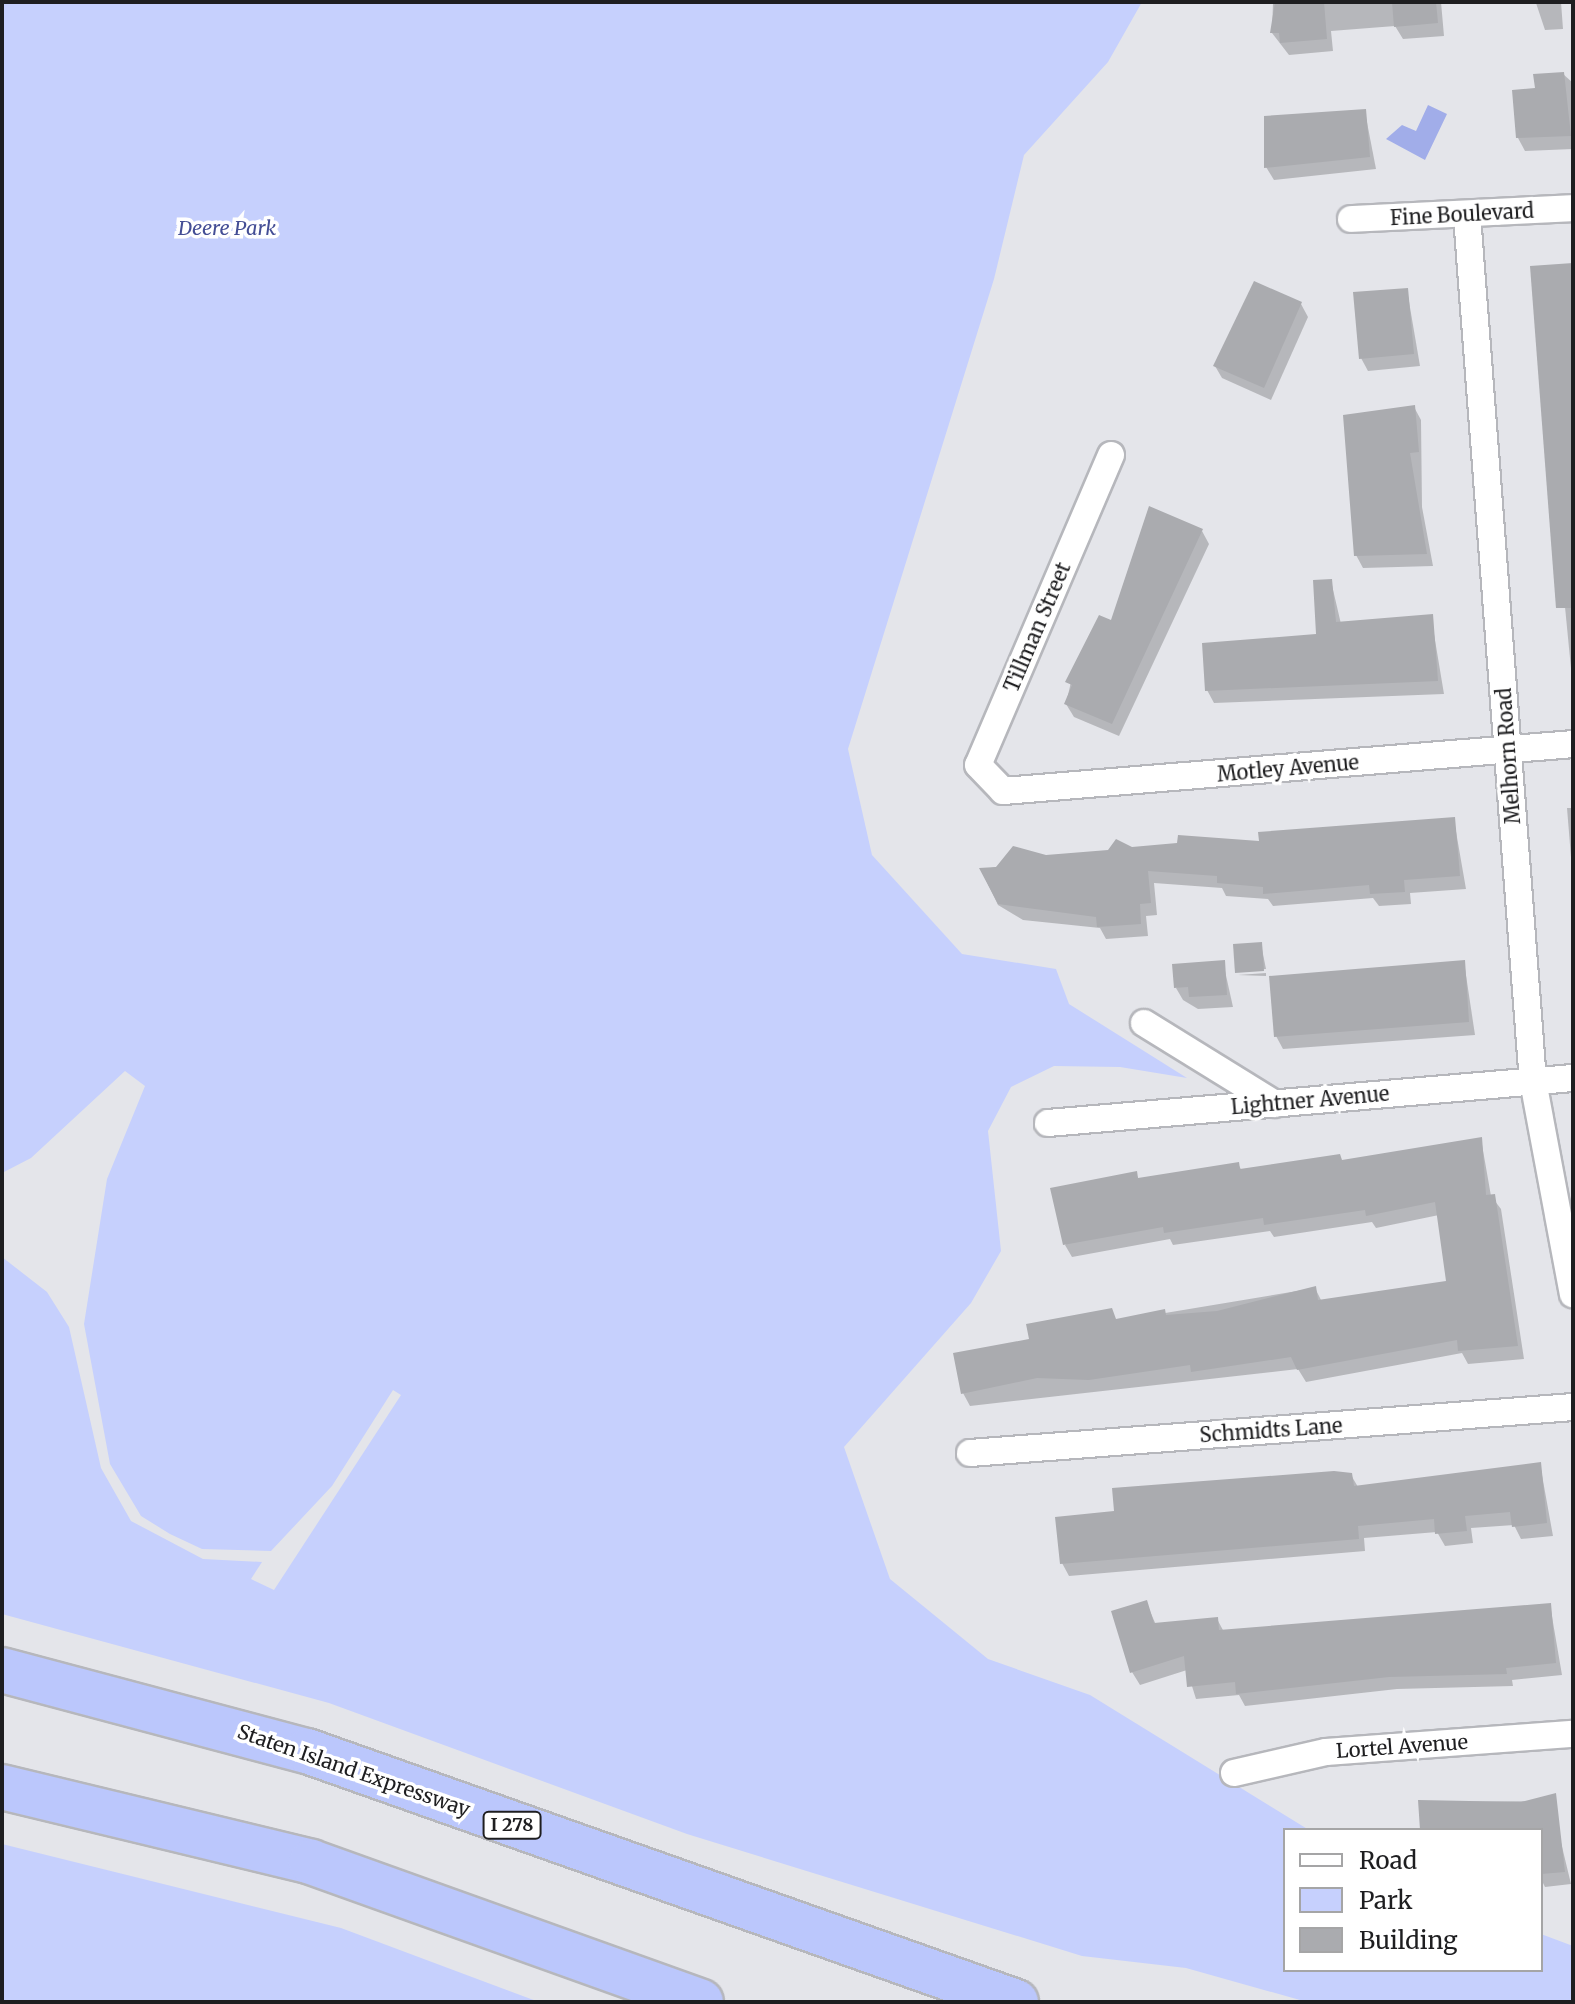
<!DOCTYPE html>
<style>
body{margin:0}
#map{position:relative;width:1575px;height:2004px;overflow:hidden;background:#e4e5ea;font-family:Merriweather,serif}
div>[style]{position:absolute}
.green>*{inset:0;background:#c6d0fd}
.water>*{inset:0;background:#a1ade9}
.shadow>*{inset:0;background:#0003}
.building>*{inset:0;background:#aaabaf}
.roads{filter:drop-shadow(2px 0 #b6b7bc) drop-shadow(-2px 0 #b6b7bc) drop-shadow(0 2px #b6b7bc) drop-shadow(0 -2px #b6b7bc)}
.street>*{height:26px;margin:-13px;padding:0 13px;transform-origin:13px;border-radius:13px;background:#fff}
.highway>*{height:44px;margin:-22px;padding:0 22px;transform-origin:22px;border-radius:22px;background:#bbc7fc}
span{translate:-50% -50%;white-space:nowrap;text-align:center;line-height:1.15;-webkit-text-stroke:7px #fff;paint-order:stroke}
.shield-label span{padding:2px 6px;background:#fff;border:2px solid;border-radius:6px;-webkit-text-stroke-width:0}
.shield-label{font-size:18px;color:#1e1e20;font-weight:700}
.street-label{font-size:20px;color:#1e1e20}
.park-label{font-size:20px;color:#444e95;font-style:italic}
.frame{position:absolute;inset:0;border:4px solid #1e1e20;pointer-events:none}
.legend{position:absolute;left:1283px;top:1828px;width:260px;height:144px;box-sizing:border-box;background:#fff;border:2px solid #a5a5a6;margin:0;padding:10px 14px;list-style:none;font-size:24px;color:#1e1e20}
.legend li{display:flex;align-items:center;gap:16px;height:40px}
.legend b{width:40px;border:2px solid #a5a5a6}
</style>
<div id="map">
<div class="green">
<i style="clip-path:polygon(2px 2px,1142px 2px,1108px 62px,1024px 155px,994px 279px,848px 749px,872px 855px,962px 954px,1056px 969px,1069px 1004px,1187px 1078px,1120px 1067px,1054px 1066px,1011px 1087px,988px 1131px,1001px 1251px,971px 1303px,844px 1447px,890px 1579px,988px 1659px,1090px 1695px,1309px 1830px,1285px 1830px,1285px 1970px,1541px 1970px,1541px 1934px,1573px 1946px,1573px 2002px,1307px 2002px,1186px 1968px,1082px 1956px,687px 1834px,329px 1703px,2px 1614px,2px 1257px,47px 1292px,69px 1327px,101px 1468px,131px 1521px,203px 1559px,262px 1562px,251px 1579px,274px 1590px,401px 1395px,393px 1390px,332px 1486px,271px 1551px,202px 1549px,170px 1534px,141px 1516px,110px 1464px,84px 1324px,107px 1179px,145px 1086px,125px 1071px,31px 1158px,2px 1173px)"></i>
<i style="clip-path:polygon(2px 1844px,341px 1928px,539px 2002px,2px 2002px)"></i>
</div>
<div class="water">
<i style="clip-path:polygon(1428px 105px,1447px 114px,1425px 160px,1386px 139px,1402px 125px,1416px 131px)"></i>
</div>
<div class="shadow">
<i style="clip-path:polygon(1273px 2px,1441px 2px,1444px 36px,1403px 39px,1395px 26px,1331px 31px,1333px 51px,1289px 55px,1272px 33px)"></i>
<i style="clip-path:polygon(1511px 2px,1561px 2px,1563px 29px,1545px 30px,1536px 3px)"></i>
<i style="clip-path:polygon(1563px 74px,1573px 83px,1573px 149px,1525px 151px,1518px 138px,1537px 90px)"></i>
<i style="clip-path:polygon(1365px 112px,1376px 169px,1274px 180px,1266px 167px)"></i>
<i style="clip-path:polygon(1573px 265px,1573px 689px,1532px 268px)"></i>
<i style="clip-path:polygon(1407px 290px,1420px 366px,1368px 371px,1361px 358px)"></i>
<i style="clip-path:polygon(1301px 304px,1308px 317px,1271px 400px,1222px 378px,1215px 366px)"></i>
<i style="clip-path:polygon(1414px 407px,1421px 420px,1422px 507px,1433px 566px,1363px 568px,1356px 555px)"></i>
<i style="clip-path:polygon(1202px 531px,1209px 544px,1119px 736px,1074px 717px,1066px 704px,1075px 664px)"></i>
<i style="clip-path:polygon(1331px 581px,1341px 624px,1431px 616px,1444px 694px,1214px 703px,1207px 690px,1318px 636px)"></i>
<i style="clip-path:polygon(1567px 808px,1573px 808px,1573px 882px)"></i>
<i style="clip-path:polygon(1454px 820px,1466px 889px,1410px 893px,1411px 904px,1379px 906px,1373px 898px,1273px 906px,1268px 899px,1226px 896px,1222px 888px,1154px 883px,1157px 915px,1146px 916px,1148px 936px,1106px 939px,1100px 928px,1023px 920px,998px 905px,981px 870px,1046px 857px,1261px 843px)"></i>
<i style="clip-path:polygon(1261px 944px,1266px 969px,1237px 971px)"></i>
<i style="clip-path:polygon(1223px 962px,1233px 1007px,1198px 1009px,1183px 1000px,1176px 988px)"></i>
<i style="clip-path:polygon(1464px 962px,1475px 1035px,1283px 1049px,1276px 1036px)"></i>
<i style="clip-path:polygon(1266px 973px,1266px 976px,1238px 975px)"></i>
<i style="clip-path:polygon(1481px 1139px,1491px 1196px,1501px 1209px,1524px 1359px,1468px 1364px,1462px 1353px,1306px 1382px,1298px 1369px,970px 1406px,963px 1393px,1117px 1321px,1315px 1288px,1322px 1302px,1448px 1283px,1439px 1215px,1376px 1228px,1372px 1222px,1274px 1237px,1270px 1231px,1173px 1245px,1170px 1239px,1072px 1257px,1065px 1245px,1136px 1174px,1139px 1180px,1238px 1164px,1242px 1171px,1343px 1162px)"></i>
<i style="clip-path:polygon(1540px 1464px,1553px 1536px,1521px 1539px,1514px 1525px,1471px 1528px,1473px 1543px,1445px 1546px,1437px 1532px,1364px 1538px,1365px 1551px,1069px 1576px,1062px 1563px,1117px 1513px,1351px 1475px,1358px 1487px)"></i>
<i style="clip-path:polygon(1146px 1602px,1156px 1625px,1217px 1619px,1224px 1632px,1550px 1605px,1562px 1675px,1512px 1680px,1513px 1686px,1397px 1689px,1245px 1706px,1239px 1695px,1196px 1699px,1187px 1670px,1140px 1685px,1132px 1672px)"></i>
<i style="clip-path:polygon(1551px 1801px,1571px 1884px,1545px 1887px,1541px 1879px,1541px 1830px,1422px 1830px,1420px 1802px)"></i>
</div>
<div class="building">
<i style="clip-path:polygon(1275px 2px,1324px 2px,1327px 39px,1280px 43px,1279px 33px,1270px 33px)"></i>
<i style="clip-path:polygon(1392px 2px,1436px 2px,1438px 23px,1394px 27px)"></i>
<i style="clip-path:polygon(1564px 72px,1571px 136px,1516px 138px,1512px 90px,1535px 88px,1533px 74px)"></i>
<i style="clip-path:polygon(1366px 109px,1370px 157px,1264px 168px,1264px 116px)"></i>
<i style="clip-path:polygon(1573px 263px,1573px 608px,1556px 608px,1530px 266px)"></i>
<i style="clip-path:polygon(1254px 281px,1302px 302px,1264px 388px,1213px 366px)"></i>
<i style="clip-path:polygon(1408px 288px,1414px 354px,1359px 359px,1353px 292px)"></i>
<i style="clip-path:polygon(1415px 405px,1419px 452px,1410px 453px,1427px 554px,1354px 556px,1343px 415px)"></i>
<i style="clip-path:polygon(1149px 506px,1203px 529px,1112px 724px,1064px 704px,1072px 685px,1065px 682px,1099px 615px,1111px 620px)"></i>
<i style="clip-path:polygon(1332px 579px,1336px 622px,1433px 614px,1438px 681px,1205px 691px,1202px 643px,1316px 634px,1313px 580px)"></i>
<i style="clip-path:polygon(1455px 817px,1460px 876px,1404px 880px,1405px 892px,1370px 894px,1369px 885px,1263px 894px,1263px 887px,1217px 883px,1217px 876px,1148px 871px,1151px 903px,1140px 904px,1141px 924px,1097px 927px,1096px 917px,998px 904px,979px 868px,996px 867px,1013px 846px,1046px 855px,1108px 850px,1116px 839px,1132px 847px,1177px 843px,1178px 835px,1259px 841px,1258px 832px)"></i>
<i style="clip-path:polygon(1262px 942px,1264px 971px,1235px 973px,1233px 944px)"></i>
<i style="clip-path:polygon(1225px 960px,1227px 995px,1189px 997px,1188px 987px,1174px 988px,1172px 964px)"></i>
<i style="clip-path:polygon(1465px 960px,1469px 1022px,1274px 1037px,1269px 976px)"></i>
<i style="clip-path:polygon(1482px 1137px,1486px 1195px,1495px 1194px,1518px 1346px,1458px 1351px,1457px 1340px,1297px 1370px,1291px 1357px,1191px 1372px,1190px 1365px,1089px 1380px,1037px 1378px,961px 1394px,953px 1353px,1029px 1339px,1026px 1324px,1112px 1308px,1116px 1319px,1165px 1309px,1166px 1315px,1217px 1311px,1316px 1286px,1318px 1300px,1446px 1281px,1435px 1202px,1366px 1216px,1365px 1210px,1264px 1225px,1263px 1218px,1164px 1233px,1163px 1227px,1063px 1245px,1050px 1188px,1137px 1171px,1138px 1178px,1239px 1162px,1240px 1169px,1340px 1154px,1342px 1160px)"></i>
<i style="clip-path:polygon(1541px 1462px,1547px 1523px,1512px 1527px,1510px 1512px,1465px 1516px,1467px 1531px,1435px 1534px,1434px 1519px,1358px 1526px,1359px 1539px,1060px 1564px,1055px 1517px,1114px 1511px,1112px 1488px,1334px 1471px,1352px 1473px,1354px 1486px)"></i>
<i style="clip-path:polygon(1147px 1600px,1154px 1623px,1218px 1617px,1219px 1630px,1551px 1603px,1556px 1663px,1506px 1668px,1507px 1674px,1389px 1677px,1236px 1694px,1235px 1682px,1187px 1687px,1184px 1656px,1130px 1673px,1111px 1611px)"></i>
<i style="clip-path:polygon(1556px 1793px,1565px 1872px,1541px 1874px,1541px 1830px,1420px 1830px,1418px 1800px,1521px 1802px)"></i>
</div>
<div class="roads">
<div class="street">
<i style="left:1467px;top:216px;width:868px;rotate:85.64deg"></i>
<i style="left:1533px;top:1081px;width:217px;rotate:79.4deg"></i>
<i style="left:1351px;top:219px;width:222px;rotate:-2.8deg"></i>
<i style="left:1111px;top:455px;width:337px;rotate:113.2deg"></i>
<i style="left:978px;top:765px;width:36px;rotate:46deg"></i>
<i style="left:1003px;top:791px;width:572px;rotate:-4.71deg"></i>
<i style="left:1144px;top:1023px;width:154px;rotate:31.7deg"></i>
<i style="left:1048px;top:1123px;width:527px;rotate:-4.9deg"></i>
<i style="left:970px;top:1453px;width:605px;rotate:-4.36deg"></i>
<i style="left:1234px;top:1773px;width:94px;rotate:-12.9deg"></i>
<i style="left:1326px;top:1752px;width:248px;rotate:-4.2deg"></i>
</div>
<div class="highway">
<i style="left:2px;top:1670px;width:316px;rotate:14.9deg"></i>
<i style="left:307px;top:1751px;width:752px;rotate:19.49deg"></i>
<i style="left:2px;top:1787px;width:318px;rotate:13.6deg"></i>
<i style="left:311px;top:1862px;width:414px;rotate:19.7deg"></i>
</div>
</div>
<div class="shield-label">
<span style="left:512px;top:1825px">I 278</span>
</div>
<div class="street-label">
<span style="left:1462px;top:214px;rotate:-3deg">Fine Boulevard</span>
<span style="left:1037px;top:627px;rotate:-67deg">Tillman Street</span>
<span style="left:1508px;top:756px;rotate:-94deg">Melhorn Road</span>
<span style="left:1288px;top:768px;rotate:-5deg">Motley Avenue</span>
<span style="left:1310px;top:1100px;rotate:-5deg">Lightner Avenue</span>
<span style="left:1271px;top:1430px;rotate:-4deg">Schmidts Lane</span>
<span style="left:1402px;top:1746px;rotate:-4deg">Lortel Avenue</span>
<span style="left:354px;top:1770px;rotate:19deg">Staten Island Expressway</span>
</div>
<div class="park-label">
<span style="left:227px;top:227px">Deere Park</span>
</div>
<div class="frame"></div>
<ul class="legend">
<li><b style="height:10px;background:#fff"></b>Road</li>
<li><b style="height:22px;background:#c6d0fd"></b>Park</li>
<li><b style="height:22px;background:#aaabaf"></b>Building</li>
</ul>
</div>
